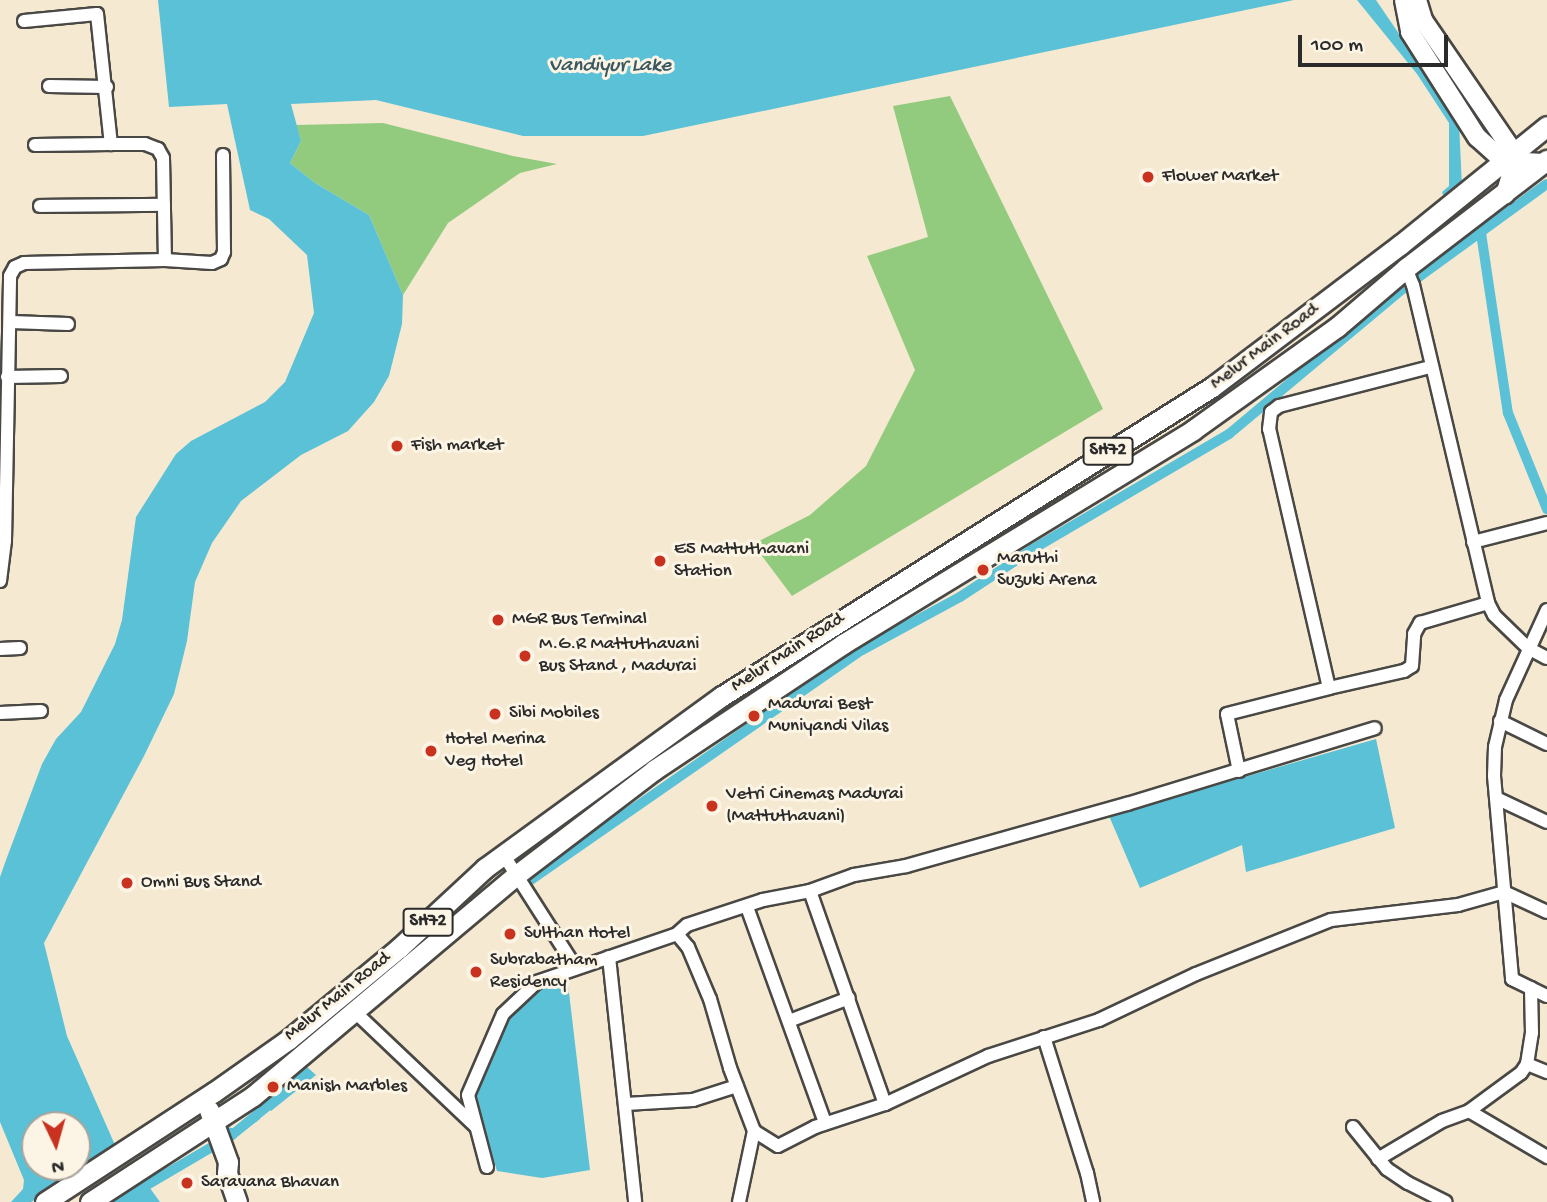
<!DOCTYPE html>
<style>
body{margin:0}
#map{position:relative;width:1547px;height:1202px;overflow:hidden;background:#f6e9d1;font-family:"Gochi Hand",sans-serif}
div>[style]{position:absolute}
.green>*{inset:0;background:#92cb7e}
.water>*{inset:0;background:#5ac1d7}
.canal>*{height:10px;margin:-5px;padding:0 5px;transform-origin:5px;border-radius:5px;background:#5ac1d7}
.roads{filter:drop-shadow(2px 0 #494844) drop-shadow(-2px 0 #494844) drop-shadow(0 2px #494844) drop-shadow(0 -2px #494844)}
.minor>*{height:12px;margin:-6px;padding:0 6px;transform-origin:6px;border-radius:6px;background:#fff}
.secondary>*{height:18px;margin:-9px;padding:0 9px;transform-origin:9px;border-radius:9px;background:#fff}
.primary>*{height:19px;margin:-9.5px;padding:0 9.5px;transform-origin:9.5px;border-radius:9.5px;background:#fff}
.dots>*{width:19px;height:19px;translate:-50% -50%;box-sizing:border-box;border:4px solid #fcf5e5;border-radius:50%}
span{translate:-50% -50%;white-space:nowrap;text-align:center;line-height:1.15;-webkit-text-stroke:6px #fcf5e5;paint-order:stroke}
.shield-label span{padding:2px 5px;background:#fcf5e5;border:2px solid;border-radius:5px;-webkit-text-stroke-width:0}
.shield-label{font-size:18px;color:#2b2b2b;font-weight:700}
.poi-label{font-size:19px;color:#2b2b2b}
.left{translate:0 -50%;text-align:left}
.street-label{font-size:19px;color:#2b2b2b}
.water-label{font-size:21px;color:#39585f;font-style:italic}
.north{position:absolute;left:21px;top:1111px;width:70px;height:70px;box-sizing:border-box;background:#fcf5e5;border:2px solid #a8a49b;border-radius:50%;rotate:175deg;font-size:19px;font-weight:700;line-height:28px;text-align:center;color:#2b2b2b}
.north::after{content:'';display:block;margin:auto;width:24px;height:32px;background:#c8321e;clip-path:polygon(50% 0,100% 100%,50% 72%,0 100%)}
.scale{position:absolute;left:1298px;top:35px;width:150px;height:32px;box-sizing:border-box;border:4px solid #2b2b2b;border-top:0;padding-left:9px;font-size:21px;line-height:24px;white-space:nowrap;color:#2b2b2b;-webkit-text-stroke:5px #fcf5e5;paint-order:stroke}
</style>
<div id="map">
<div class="green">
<i style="clip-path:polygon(950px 96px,1103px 409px,792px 596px,753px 544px,810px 515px,866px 466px,915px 370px,867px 256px,928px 237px,893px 106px)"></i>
<i style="clip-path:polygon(383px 123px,513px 156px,557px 164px,520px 173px,448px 223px,403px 295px,369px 215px,315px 183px,290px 163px,301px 141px,296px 125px)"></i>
</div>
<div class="water">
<i style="clip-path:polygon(evenodd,158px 0,1294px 0,643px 136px,523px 136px,376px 100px,291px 104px,301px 141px,290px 163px,315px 183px,369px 215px,403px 295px,402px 324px,389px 376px,374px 402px,348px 431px,301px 455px,241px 501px,212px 543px,195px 582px,187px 641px,174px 694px,144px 756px,44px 943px,67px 1036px,115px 1145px,39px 1198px,31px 1202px,11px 1202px,23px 1189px,24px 1180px,0 1122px,0 877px,6px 860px,42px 764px,56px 739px,81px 712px,115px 644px,122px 620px,136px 517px,176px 454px,191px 441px,265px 402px,285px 382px,314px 313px,307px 255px,269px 219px,250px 210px,227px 104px,169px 107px,158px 0,35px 1125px,77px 1125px,77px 1167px,35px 1167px,35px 1125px)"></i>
<i style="clip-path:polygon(1357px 0,1376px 0,1459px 122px,1462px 187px,1445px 200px,1442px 192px,1449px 186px,1449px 123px,1417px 74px)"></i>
<i style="clip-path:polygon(1376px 739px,1395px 828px,1246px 872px,1242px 845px,1140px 888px,1109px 816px)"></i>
<i style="clip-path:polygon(568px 984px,590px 1170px,542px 1178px,497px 1171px,474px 1095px,510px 1015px,543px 987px)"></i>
<i style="clip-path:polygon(307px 1067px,316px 1075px,271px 1111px,267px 1108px,263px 1102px)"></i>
<i style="clip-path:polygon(255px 1108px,260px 1119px,234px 1138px,227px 1127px,237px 1129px,251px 1119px)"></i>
<i style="clip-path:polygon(142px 1177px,160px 1202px,105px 1202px)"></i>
</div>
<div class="canal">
<i style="left:1460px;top:191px;width:47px;rotate:63.4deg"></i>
<i style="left:1481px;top:233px;width:182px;rotate:81.5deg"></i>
<i style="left:1508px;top:413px;width:104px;rotate:67.9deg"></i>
<i style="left:525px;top:884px;width:410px;rotate:-34.8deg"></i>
<i style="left:862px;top:650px;width:111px;rotate:-28.4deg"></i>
<i style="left:960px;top:597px;width:87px;rotate:-33.3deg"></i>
<i style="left:1033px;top:549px;width:227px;rotate:-30.4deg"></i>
<i style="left:1229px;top:434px;width:229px;rotate:-39.9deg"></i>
<i style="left:1405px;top:287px;width:175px;rotate:-36deg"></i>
<i style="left:118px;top:1202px;width:132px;rotate:-30.4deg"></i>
<i style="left:232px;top:1135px;width:57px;rotate:-39.3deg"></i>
</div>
<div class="roads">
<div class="minor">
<i style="left:24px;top:21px;width:73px;rotate:-5.5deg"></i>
<i style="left:97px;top:14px;width:131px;rotate:83.9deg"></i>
<i style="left:111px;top:144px;width:34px"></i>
<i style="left:145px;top:144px;width:14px;rotate:21deg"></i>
<i style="left:158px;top:149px;width:10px;rotate:61deg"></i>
<i style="left:163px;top:158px;width:102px;rotate:88.9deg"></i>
<i style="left:49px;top:86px;width:58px;rotate:1deg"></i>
<i style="left:35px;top:145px;width:76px;rotate:-0.8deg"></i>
<i style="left:40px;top:206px;width:124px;rotate:-0.5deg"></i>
<i style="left:1406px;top:268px;width:18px;rotate:68deg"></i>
<i style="left:1413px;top:285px;width:327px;rotate:76.7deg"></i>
<i style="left:1488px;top:603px;width:13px;rotate:63deg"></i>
<i style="left:1494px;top:615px;width:47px;rotate:44.1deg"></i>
<i style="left:1528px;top:648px;width:21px;rotate:28deg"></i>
<i style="left:11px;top:322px;width:57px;rotate:2deg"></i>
<i style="left:7px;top:377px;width:54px;rotate:-1.1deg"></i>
<i style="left:1473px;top:542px;width:76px;rotate:-14.4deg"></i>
<i style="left:0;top:581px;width:40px;rotate:-82.9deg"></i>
<i style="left:5px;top:541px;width:265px;rotate:-88.9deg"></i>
<i style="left:10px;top:276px;width:10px;rotate:-61deg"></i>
<i style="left:15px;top:267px;width:10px;rotate:-24deg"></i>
<i style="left:24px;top:263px;width:141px;rotate:-1.2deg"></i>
<i style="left:165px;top:260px;width:47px;rotate:3.7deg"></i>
<i style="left:212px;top:263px;width:10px;rotate:-24deg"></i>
<i style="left:221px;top:259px;width:8px;rotate:-67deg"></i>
<i style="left:224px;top:252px;width:97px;rotate:-90.6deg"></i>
<i style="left:1547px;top:610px;width:99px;rotate:114.5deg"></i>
<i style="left:1506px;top:700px;width:48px;rotate:103.2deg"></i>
<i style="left:1495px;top:747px;width:29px;rotate:92deg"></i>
<i style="left:1494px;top:776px;width:204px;rotate:84.9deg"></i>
<i style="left:1512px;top:979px;width:39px;rotate:26deg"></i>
<i style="left:0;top:649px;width:20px;rotate:-3deg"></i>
<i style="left:1329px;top:688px;width:77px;rotate:-12.8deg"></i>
<i style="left:1404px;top:671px;width:9px;rotate:-32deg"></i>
<i style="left:1412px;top:666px;width:32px;rotate:-86deg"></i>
<i style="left:1414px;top:634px;width:13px;rotate:-61deg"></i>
<i style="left:1420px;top:623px;width:71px;rotate:-16.4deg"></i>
<i style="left:0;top:713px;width:41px;rotate:-2.8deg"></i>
<i style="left:1500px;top:721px;width:52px;rotate:26.1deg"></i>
<i style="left:1239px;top:771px;width:58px;rotate:-101.9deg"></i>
<i style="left:1227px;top:714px;width:105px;rotate:-14.3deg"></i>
<i style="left:1329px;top:688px;width:266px;rotate:-103deg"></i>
<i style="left:1269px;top:429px;width:17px;rotate:-83deg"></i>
<i style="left:1271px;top:412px;width:10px;rotate:-37deg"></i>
<i style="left:1279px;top:406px;width:156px;rotate:-14.5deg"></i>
<i style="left:1496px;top:798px;width:56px;rotate:25.2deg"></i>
<i style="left:503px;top:854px;width:135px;rotate:57.4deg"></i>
<i style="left:810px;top:891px;width:226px;rotate:70.6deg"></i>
<i style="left:747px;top:907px;width:230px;rotate:70.1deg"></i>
<i style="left:677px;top:934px;width:13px;rotate:-42deg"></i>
<i style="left:687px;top:925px;width:80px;rotate:-18.2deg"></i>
<i style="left:763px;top:900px;width:48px;rotate:-10.8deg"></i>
<i style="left:810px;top:891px;width:47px;rotate:-20deg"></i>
<i style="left:854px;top:875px;width:53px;rotate:-9.8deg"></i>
<i style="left:906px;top:866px;width:230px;rotate:-15.7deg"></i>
<i style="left:1127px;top:804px;width:259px;rotate:-17deg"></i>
<i style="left:609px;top:957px;width:246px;rotate:83.9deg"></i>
<i style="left:355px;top:1012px;width:167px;rotate:43.5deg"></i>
<i style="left:789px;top:1021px;width:64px;rotate:-21deg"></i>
<i style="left:1044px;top:1037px;width:143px;rotate:72.5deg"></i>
<i style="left:1087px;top:1173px;width:30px;rotate:78deg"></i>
<i style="left:1527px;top:1064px;width:22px;rotate:22deg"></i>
<i style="left:626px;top:1104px;width:67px;rotate:-3.4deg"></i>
<i style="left:693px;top:1100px;width:46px;rotate:-17.7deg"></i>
<i style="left:1469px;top:1111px;width:91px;rotate:30.5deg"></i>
<i style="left:1353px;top:1127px;width:54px;rotate:51deg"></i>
<i style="left:1387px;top:1169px;width:25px;rotate:34deg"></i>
<i style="left:1408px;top:1183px;width:42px;rotate:26.6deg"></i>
<i style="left:1378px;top:1159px;width:74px;rotate:-30.7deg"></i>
<i style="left:1442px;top:1121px;width:29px;rotate:-20deg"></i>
<i style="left:1469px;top:1111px;width:64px;rotate:-36.2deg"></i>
<i style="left:1521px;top:1073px;width:11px;rotate:-56deg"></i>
<i style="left:1527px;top:1064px;width:31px;rotate:-81deg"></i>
<i style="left:1532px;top:1033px;width:45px;rotate:-91.3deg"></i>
<i style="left:487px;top:1167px;width:74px;rotate:-104.8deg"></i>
<i style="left:468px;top:1095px;width:88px;rotate:-66.6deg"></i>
<i style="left:503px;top:1014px;width:47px;rotate:-43.3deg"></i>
<i style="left:537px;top:982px;width:148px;rotate:-18.9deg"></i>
<i style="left:677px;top:934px;width:17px;rotate:50deg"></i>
<i style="left:688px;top:947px;width:56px;rotate:67.1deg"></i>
<i style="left:710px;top:999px;width:72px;rotate:73.8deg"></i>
<i style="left:730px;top:1068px;width:67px;rotate:69.1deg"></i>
<i style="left:754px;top:1131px;width:28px;rotate:32deg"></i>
<i style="left:778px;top:1146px;width:42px;rotate:-27.2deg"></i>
<i style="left:815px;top:1127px;width:74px;rotate:-18.2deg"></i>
<i style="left:885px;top:1104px;width:114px;rotate:-25deg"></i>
<i style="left:988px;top:1056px;width:117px;rotate:-18deg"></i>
<i style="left:1099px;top:1020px;width:107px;rotate:-25.4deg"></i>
<i style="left:1196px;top:974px;width:145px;rotate:-21.8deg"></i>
<i style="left:1331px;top:920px;width:128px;rotate:-6.7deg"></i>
<i style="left:1458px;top:905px;width:48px;rotate:-15.8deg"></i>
<i style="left:1504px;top:892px;width:47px;rotate:24.9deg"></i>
<i style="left:739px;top:1202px;width:73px;rotate:-78.1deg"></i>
</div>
<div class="secondary">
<i style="left:1404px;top:0;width:33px;rotate:79deg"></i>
<i style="left:1410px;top:32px;width:125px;rotate:57.5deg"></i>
<i style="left:1477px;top:137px;width:36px;rotate:42deg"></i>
<i style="left:1504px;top:161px;width:40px;rotate:2.9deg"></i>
<i style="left:1417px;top:0;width:21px;rotate:73deg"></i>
<i style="left:1423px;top:20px;width:161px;rotate:55.6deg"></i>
<i style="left:1514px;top:153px;width:9px;rotate:84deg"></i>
<i style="left:1515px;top:162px;width:34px;rotate:107deg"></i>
</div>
<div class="primary">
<i style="left:209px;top:1110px;width:55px;rotate:69.9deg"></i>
<i style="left:228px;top:1162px;width:11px;rotate:95deg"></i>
<i style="left:227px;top:1173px;width:31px;rotate:71deg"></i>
<i style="left:45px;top:1202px;width:202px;rotate:-33.1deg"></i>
<i style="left:214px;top:1092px;width:92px;rotate:-35.2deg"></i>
<i style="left:289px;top:1039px;width:143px;rotate:-39.6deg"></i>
<i style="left:399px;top:948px;width:117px;rotate:-42.9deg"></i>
<i style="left:485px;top:868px;width:293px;rotate:-36deg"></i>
<i style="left:722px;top:696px;width:579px;rotate:-32.24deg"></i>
<i style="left:1212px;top:387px;width:236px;rotate:-37.1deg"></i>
<i style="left:1400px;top:245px;width:189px;rotate:-39deg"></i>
<i style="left:90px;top:1202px;width:194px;rotate:-33deg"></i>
<i style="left:253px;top:1096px;width:342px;rotate:-40deg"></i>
<i style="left:515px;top:876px;width:175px;rotate:-37.3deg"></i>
<i style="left:654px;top:770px;width:227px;rotate:-33.7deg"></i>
<i style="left:843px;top:644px;width:410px;rotate:-31.4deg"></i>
<i style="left:1193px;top:430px;width:177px;rotate:-35.6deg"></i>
<i style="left:1337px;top:327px;width:91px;rotate:-40.5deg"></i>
<i style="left:1406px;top:268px;width:178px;rotate:-37.5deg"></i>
</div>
</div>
<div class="dots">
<i style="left:1148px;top:177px;background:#c8321e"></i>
<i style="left:397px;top:446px;background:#c8321e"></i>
<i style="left:660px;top:561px;background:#c8321e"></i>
<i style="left:983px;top:570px;background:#c8321e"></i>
<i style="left:498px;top:620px;background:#c8321e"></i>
<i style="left:525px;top:656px;background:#c8321e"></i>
<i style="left:495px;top:714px;background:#c8321e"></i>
<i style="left:754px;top:716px;background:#c8321e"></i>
<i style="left:431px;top:751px;background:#c8321e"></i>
<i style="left:712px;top:806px;background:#c8321e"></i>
<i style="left:127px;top:883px;background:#c8321e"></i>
<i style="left:510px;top:934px;background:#c8321e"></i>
<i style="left:476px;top:972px;background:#c8321e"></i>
<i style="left:273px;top:1087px;background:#c8321e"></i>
<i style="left:187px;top:1183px;background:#c8321e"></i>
</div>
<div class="shield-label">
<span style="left:1108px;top:451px">SH72</span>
<span style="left:428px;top:922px">SH72</span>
</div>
<div class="poi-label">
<span class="left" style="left:1162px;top:177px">Flower Market</span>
<span class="left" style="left:411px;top:446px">Fish market</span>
<span class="left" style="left:674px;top:561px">E5 Mattuthavani<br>Station</span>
<span class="left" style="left:997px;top:570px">Maruthi<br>Suzuki Arena</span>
<span class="left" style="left:512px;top:620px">MGR Bus Terminal</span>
<span class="left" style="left:539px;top:656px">M.G.R Mattuthavani<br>Bus Stand , Madurai</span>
<span class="left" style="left:768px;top:716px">Madurai Best<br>Muniyandi Vilas</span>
<span class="left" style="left:509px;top:714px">Sibi Mobiles</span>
<span class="left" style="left:445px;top:751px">Hotel Merina<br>Veg Hotel</span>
<span class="left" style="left:726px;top:806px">Vetri Cinemas Madurai<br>(Mattuthavani)</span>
<span class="left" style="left:141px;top:883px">Omni Bus Stand</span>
<span class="left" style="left:524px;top:934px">Sulthan Hotel</span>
<span class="left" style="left:490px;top:972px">Subrabatham<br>Residency</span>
<span class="left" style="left:287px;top:1087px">Manish Marbles</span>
<span class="left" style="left:201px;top:1183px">Saravana Bhavan</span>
</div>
<div class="street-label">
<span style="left:1265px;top:347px;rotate:-37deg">Melur Main Road</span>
<span style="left:788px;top:653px;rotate:-33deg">Melur Main Road</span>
<span style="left:338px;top:997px;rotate:-39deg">Melur Main Road</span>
</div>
<div class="water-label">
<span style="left:610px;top:67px">Vandiyur Lake</span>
</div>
<div class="north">N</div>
<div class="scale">100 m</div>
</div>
